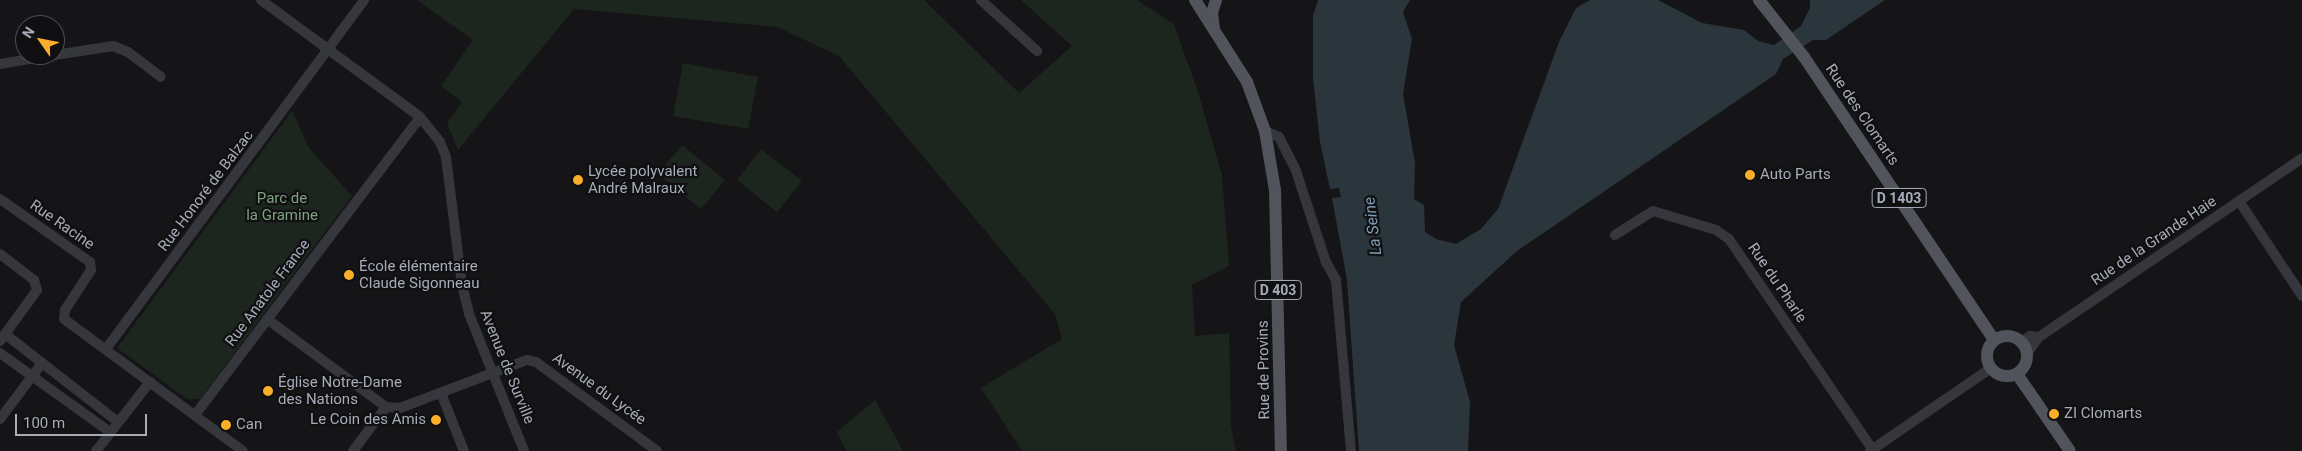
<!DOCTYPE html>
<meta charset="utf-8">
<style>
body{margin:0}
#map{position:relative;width:2302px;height:451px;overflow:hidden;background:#151517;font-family:Roboto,sans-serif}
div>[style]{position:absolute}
.green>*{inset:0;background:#1d261e}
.water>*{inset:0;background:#2b353c}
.minor>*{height:10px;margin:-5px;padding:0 5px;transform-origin:5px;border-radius:5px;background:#36373d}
.major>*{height:12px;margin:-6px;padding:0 6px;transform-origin:6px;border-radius:6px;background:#52545c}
.major>.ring{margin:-6px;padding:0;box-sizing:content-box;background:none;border:12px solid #52545c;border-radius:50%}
.dots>*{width:14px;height:14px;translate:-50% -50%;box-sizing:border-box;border:2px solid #101012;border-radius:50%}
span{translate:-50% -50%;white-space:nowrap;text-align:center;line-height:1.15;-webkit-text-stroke:4.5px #101012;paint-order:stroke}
.shield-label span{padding:1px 4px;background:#101012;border:1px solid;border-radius:4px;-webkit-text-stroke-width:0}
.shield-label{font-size:14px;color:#a7acb8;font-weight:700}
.street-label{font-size:15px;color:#a7acb8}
.poi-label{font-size:15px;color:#a7acb8}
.left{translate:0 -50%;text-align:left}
.right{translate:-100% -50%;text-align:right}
.park-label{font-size:15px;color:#7da47e}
.water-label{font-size:16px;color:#7c9cb5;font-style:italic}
.north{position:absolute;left:15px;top:15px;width:50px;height:50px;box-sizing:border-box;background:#101012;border:1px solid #4c4e54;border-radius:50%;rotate:303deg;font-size:14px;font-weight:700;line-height:20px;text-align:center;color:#a7acb8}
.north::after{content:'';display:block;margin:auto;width:18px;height:22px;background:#faae2a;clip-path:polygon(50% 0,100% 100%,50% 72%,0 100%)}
.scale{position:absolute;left:15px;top:414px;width:132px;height:22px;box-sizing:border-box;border:2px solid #a7acb8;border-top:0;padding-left:6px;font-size:15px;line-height:18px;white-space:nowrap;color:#a7acb8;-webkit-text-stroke:4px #101012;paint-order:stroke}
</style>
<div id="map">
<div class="green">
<i style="clip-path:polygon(417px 0,924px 0,1019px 93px,1072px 46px,1021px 0,1137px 0,1174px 24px,1199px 95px,1222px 175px,1229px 266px,1192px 285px,1195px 336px,1229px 333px,1231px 427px,1236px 451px,1022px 451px,981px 388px,1062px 339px,1055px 314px,839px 56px,777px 27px,574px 9px,458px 150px,447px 123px,462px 102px,441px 86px,473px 40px)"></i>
<i style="clip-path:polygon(683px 63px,758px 77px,748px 129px,673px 116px)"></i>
<i style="clip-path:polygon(292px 111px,309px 148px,352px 196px,200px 399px,187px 399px,117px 348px)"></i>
<i style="clip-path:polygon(682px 145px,725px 180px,701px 209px,658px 174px)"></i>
<i style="clip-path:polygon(761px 149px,802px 181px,777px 212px,737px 180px)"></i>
<i style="clip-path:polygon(875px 400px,903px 451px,846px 451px,837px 432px)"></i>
</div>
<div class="water">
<i style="clip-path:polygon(1318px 0,1410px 0,1403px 12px,1412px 39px,1403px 94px,1415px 163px,1414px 199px,1424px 205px,1425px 232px,1436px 239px,1456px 244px,1481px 229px,1498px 209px,1559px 42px,1576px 8px,1590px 0,1658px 0,1702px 23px,1744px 30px,1758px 41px,1774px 45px,1801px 26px,1810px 8px,1810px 0,1885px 0,1826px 40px,1813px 40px,1783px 59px,1776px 74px,1517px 251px,1461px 302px,1454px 345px,1470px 402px,1468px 451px,1359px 451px,1347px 280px,1332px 198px,1341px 197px,1339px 188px,1330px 189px,1320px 142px,1313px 78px,1313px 16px)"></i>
</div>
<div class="minor">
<i style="left:261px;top:0;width:197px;rotate:36.3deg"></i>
<i style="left:420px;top:117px;width:32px;rotate:51deg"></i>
<i style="left:440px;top:142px;width:16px;rotate:68deg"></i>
<i style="left:446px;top:157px;width:129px;rotate:82.9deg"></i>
<i style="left:462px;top:285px;width:30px;rotate:76deg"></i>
<i style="left:469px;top:314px;width:148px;rotate:68.1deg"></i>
<i style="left:981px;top:0;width:76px;rotate:42.3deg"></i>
<i style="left:55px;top:55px;width:59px;rotate:-8.8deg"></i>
<i style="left:113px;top:46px;width:16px;rotate:22deg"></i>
<i style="left:128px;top:52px;width:41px;rotate:37.1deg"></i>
<i style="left:0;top:64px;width:53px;rotate:-9.8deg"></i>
<i style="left:1265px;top:131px;width:15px;rotate:23deg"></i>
<i style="left:1279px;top:137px;width:38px;rotate:63deg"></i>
<i style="left:1296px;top:171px;width:96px;rotate:71.8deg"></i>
<i style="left:1326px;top:262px;width:21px;rotate:61deg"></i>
<i style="left:1336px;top:280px;width:172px;rotate:85deg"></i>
<i style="left:0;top:199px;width:110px;rotate:35deg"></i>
<i style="left:90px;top:262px;width:8px;rotate:83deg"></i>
<i style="left:91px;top:270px;width:48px;rotate:123deg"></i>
<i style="left:65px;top:310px;width:9px;rotate:96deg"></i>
<i style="left:64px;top:319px;width:222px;rotate:36.4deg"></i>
<i style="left:2239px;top:201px;width:114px;rotate:56.4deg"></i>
<i style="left:1615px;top:235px;width:45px;rotate:-32.3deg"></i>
<i style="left:1653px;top:211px;width:66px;rotate:16.8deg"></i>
<i style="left:1716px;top:230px;width:16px;rotate:35deg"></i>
<i style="left:1729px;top:239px;width:254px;rotate:55.7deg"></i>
<i style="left:0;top:254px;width:43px;rotate:37.4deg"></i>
<i style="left:34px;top:280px;width:10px;rotate:73deg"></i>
<i style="left:37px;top:290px;width:63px;rotate:126deg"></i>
<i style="left:267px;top:319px;width:148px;rotate:36.5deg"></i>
<i style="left:386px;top:407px;width:55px;rotate:126.9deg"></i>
<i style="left:5px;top:334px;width:143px;rotate:37.9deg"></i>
<i style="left:2022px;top:341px;width:9px;rotate:-32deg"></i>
<i style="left:2030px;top:336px;width:9px;rotate:6deg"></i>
<i style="left:106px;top:349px;width:434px;rotate:-53.5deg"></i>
<i style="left:2028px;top:352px;width:19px;rotate:-54deg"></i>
<i style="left:2039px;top:337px;width:318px;rotate:-34.2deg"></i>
<i style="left:0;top:353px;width:135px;rotate:35.7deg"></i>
<i style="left:441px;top:393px;width:62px;rotate:68.4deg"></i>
<i style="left:386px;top:407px;width:14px;rotate:4deg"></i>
<i style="left:400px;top:408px;width:136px;rotate:-20.7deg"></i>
<i style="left:527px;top:360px;width:9px;rotate:13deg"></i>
<i style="left:536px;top:362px;width:150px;rotate:36.3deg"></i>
<i style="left:195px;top:415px;width:373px;rotate:-52.9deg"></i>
<i style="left:0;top:419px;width:70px;rotate:-53.1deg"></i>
<i style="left:96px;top:451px;width:88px;rotate:-52deg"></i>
<i style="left:1870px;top:451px;width:147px;rotate:-34.4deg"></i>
</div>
<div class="major">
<i style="left:1195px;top:0;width:97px;rotate:57.6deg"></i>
<i style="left:1247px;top:82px;width:52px;rotate:69.8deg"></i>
<i style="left:1265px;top:131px;width:60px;rotate:80.4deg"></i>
<i style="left:1275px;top:190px;width:261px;rotate:88.7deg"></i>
<i style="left:1759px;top:0;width:73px;rotate:51.7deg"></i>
<i style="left:1804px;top:57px;width:341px;rotate:56.1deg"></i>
<i style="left:1214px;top:29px;width:16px;rotate:-97deg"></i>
<i style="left:1212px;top:13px;width:14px;rotate:-73deg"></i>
<i class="ring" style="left:1987px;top:336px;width:28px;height:28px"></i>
<i style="left:2017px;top:374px;width:93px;rotate:55.5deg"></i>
</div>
<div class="dots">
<i style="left:1750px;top:175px;background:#faae2a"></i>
<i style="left:578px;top:180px;background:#faae2a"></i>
<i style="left:349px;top:275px;background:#faae2a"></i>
<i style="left:268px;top:391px;background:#faae2a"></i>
<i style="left:2054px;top:414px;background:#faae2a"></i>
<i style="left:436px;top:420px;background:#faae2a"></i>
<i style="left:226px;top:425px;background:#faae2a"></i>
</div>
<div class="shield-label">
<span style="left:1899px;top:198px">D 1403</span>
<span style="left:1278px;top:290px">D 403</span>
</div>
<div class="street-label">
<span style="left:1862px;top:115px;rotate:56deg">Rue des Clomarts</span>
<span style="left:206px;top:191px;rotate:-53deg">Rue Honoré de Balzac</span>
<span style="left:62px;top:225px;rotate:35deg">Rue Racine</span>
<span style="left:2154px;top:241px;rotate:-34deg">Rue de la Grande Haie</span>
<span style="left:1777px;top:283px;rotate:56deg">Rue du Pharle</span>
<span style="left:268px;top:293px;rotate:-53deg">Rue Anatole France</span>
<span style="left:507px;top:367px;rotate:68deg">Avenue de Surville</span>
<span style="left:1264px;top:370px;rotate:-91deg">Rue de Provins</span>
<span style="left:599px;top:389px;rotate:36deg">Avenue du Lycée</span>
</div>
<div class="poi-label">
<span class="left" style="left:588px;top:180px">Lycée polyvalent<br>André Malraux</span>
<span class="left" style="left:1760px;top:175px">Auto Parts</span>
<span class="left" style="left:359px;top:275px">École élémentaire<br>Claude Sigonneau</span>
<span class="left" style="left:278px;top:391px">Église Notre-Dame<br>des Nations</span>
<span class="left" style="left:2064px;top:414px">ZI Clomarts</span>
<span class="right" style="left:426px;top:420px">Le Coin des Amis</span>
<span class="left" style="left:236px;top:425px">Can</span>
</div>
<div class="park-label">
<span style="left:282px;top:207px">Parc de<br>la Gramine</span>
</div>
<div class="water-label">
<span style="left:1373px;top:226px;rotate:-97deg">La Seine</span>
</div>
<div class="north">N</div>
<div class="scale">100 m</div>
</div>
